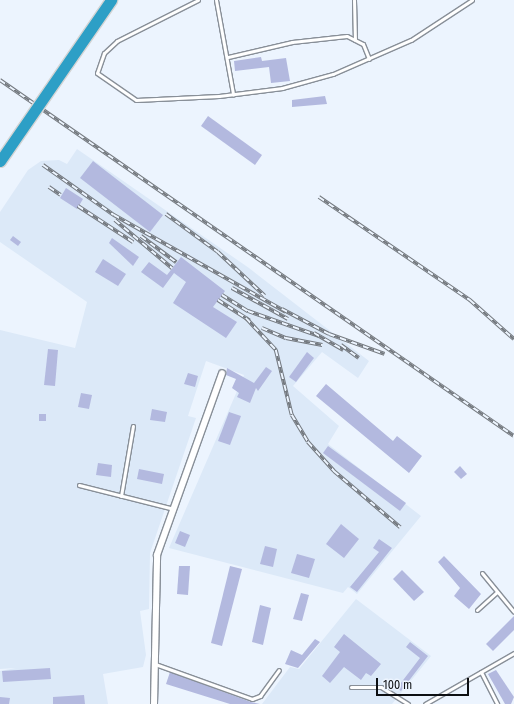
<!DOCTYPE html>
<style>
body{margin:0}
#map{position:relative;width:514px;height:704px;overflow:hidden;background:#ecf4fe;font-family:"Fira Sans Condensed",sans-serif}
div>[style]{position:absolute}
.built>*{inset:0;background:#dce9f8}
.building>*{inset:0;background:#b3b9df}
.roads{filter:drop-shadow(1px 0 #888f98) drop-shadow(-1px 0 #888f98) drop-shadow(0 1px #888f98) drop-shadow(0 -1px #888f98)}
.lane>*{height:3px;margin:-1.5px;padding:0 1.5px;transform-origin:1.5px;border-radius:1.5px;background:#fff}
.street>*{height:6px;margin:-3px;padding:0 3px;transform-origin:3px;border-radius:3px;background:#fff}
.rail>*{height:3.5px;margin-top:-1.75px;transform-origin:0;background:repeating-linear-gradient(90deg,#ecf4fe 0 6px,#74797f 0 12px);box-sizing:border-box;border-block:1px solid #74797f}
.bridges{filter:drop-shadow(1px 0 #d3d4d4) drop-shadow(-1px 0 #d3d4d4) drop-shadow(0 1px #d3d4d4) drop-shadow(0 -1px #d3d4d4)}
.highway-bridge>*{height:11px;margin:-5.5px;padding:0 5.5px;transform-origin:5.5px;border-radius:5.5px;background:#2d9fc6}
span{translate:-50% -50%;white-space:nowrap;text-align:center;line-height:1.15;-webkit-text-stroke:3.5px #ecf4fe;paint-order:stroke}
.scale{position:absolute;left:376px;top:678px;width:93px;height:18px;box-sizing:border-box;border:2px solid #0d0f12;border-top:0;padding-left:5px;font-size:12px;line-height:14px;white-space:nowrap;color:#0d0f12;-webkit-text-stroke:3px #ecf4fe;paint-order:stroke}
</style>
<div id="map">
<div class="built">
<i style="clip-path:polygon(77px 149px,249px 268px,369px 361px,358px 378px,322px 352px,293px 386px,339px 426px,328px 444px,421px 516px,357px 594px,348px 587px,343px 593px,169px 548px,244px 375px,206px 361px,188px 416px,196px 418px,150px 553px,149px 609px,140px 611px,146px 655px,143px 667px,103px 674px,108px 704px,0 704px,0 671px,16px 668px,0 669px,0 330px,75px 348px,87px 302px,0 242px,0 212px,28px 170px,41px 161px,59px 160px,67px 164px)"></i>
<i style="clip-path:polygon(356px 599px,431px 656px,392px 704px,262px 704px,290px 667px,299px 669px)"></i>
</div>
<div class="building">
<i style="clip-path:polygon(261px 57px,262px 61px,286px 58px,290px 81px,271px 83px,269px 67px,235px 71px,234px 61px)"></i>
<i style="clip-path:polygon(325px 96px,327px 104px,292px 107px,292px 100px)"></i>
<i style="clip-path:polygon(208px 116px,262px 155px,255px 165px,201px 126px)"></i>
<i style="clip-path:polygon(93px 161px,163px 215px,150px 232px,80px 178px)"></i>
<i style="clip-path:polygon(66px 188px,83px 199px,77px 209px,60px 198px)"></i>
<i style="clip-path:polygon(13px 236px,21px 242px,18px 246px,10px 240px)"></i>
<i style="clip-path:polygon(112px 238px,139px 257px,133px 266px,109px 243px)"></i>
<i style="clip-path:polygon(181px 257px,225px 291px,213px 307px,237px 322px,226px 338px,173px 303px,186px 282px,174px 273px,163px 288px,141px 272px,149px 262px,167px 275px)"></i>
<i style="clip-path:polygon(103px 259px,126px 274px,118px 286px,95px 272px)"></i>
<i style="clip-path:polygon(48px 349px,58px 350px,55px 386px,44px 385px)"></i>
<i style="clip-path:polygon(307px 352px,314px 358px,296px 382px,289px 377px)"></i>
<i style="clip-path:polygon(266px 367px,272px 371px,258px 391px,256px 388px,250px 403px,237px 397px,239px 393px,232px 388px,236px 379px,226px 375px,227px 368px,254px 383px)"></i>
<i style="clip-path:polygon(188px 373px,198px 376px,195px 387px,184px 384px)"></i>
<i style="clip-path:polygon(326px 384px,393px 441px,397px 436px,422px 456px,409px 473px,316px 396px)"></i>
<i style="clip-path:polygon(81px 393px,92px 395px,89px 409px,78px 407px)"></i>
<i style="clip-path:polygon(152px 409px,167px 412px,165px 422px,150px 420px)"></i>
<i style="clip-path:polygon(229px 412px,241px 416px,230px 445px,218px 441px)"></i>
<i style="clip-path:polygon(39px 414px,46px 414px,46px 421px,39px 421px)"></i>
<i style="clip-path:polygon(328px 446px,406px 503px,400px 511px,323px 453px)"></i>
<i style="clip-path:polygon(98px 463px,112px 465px,111px 477px,96px 475px)"></i>
<i style="clip-path:polygon(460px 466px,467px 474px,461px 479px,454px 472px)"></i>
<i style="clip-path:polygon(139px 469px,164px 474px,162px 484px,137px 479px)"></i>
<i style="clip-path:polygon(341px 524px,359px 539px,344px 558px,326px 544px)"></i>
<i style="clip-path:polygon(180px 531px,190px 535px,185px 547px,175px 543px)"></i>
<i style="clip-path:polygon(379px 539px,392px 548px,357px 592px,350px 587px,379px 552px,373px 548px)"></i>
<i style="clip-path:polygon(265px 546px,277px 549px,273px 567px,260px 564px)"></i>
<i style="clip-path:polygon(297px 554px,315px 559px,309px 578px,291px 573px)"></i>
<i style="clip-path:polygon(444px 556px,481px 594px,469px 609px,454px 596px,460px 588px,438px 562px)"></i>
<i style="clip-path:polygon(179px 566px,190px 566px,188px 595px,177px 594px)"></i>
<i style="clip-path:polygon(230px 566px,242px 569px,222px 646px,211px 643px)"></i>
<i style="clip-path:polygon(402px 570px,424px 592px,414px 601px,393px 579px)"></i>
<i style="clip-path:polygon(301px 593px,309px 595px,302px 621px,293px 619px)"></i>
<i style="clip-path:polygon(260px 605px,271px 608px,263px 645px,252px 642px)"></i>
<i style="clip-path:polygon(514px 616px,514px 630px,493px 651px,486px 644px)"></i>
<i style="clip-path:polygon(344px 634px,381px 664px,371px 676px,366px 673px,361px 680px,344px 667px,330px 683px,322px 676px,340px 652px,334px 647px)"></i>
<i style="clip-path:polygon(315px 639px,320px 642px,298px 668px,285px 664px,291px 650px,302px 655px)"></i>
<i style="clip-path:polygon(410px 642px,428px 656px,401px 691px,397px 688px,420px 658px,406px 647px)"></i>
<i style="clip-path:polygon(50px 668px,51px 679px,3px 682px,2px 671px)"></i>
<i style="clip-path:polygon(496px 670px,514px 697px,511px 704px,505px 704px,488px 674px)"></i>
<i style="clip-path:polygon(170px 672px,251px 702px,260px 704px,230px 704px,166px 684px)"></i>
<i style="clip-path:polygon(84px 695px,85px 704px,53px 704px,53px 697px)"></i>
<i style="clip-path:polygon(0 697px,10px 698px,9px 704px,0 704px)"></i>
</div>
<div class="roads">
<div class="lane">
<i style="left:198px;top:0;width:91px;rotate:153.2deg"></i>
<i style="left:117px;top:41px;width:18px;rotate:137deg"></i>
<i style="left:104px;top:53px;width:21px;rotate:109deg"></i>
<i style="left:97px;top:73px;width:47px;rotate:34.7deg"></i>
<i style="left:136px;top:100px;width:83px;rotate:-2.8deg"></i>
<i style="left:219px;top:96px;width:64px;rotate:-7.2deg"></i>
<i style="left:282px;top:88px;width:53px;rotate:-15.4deg"></i>
<i style="left:333px;top:74px;width:85px;rotate:-23.6deg"></i>
<i style="left:411px;top:40px;width:73px;rotate:-33.3deg"></i>
<i style="left:216px;top:0;width:96px;rotate:79.7deg"></i>
<i style="left:354px;top:0;width:40px;rotate:88.6deg"></i>
<i style="left:228px;top:57px;width:66px;rotate:-13.2deg"></i>
<i style="left:292px;top:42px;width:55px;rotate:-6.2deg"></i>
<i style="left:347px;top:36px;width:18px;rotate:27deg"></i>
<i style="left:363px;top:44px;width:16px;rotate:68deg"></i>
<i style="left:79px;top:485px;width:98px;rotate:14.2deg"></i>
<i style="left:121px;top:496px;width:71px;rotate:-80.3deg"></i>
<i style="left:482px;top:573px;width:50px;rotate:50.6deg"></i>
<i style="left:477px;top:610px;width:27px;rotate:-42deg"></i>
<i style="left:155px;top:664px;width:103px;rotate:19.8deg"></i>
<i style="left:252px;top:699px;width:9px;rotate:-21deg"></i>
<i style="left:260px;top:696px;width:32px;rotate:-54deg"></i>
<i style="left:481px;top:672px;width:36px;rotate:63deg"></i>
<i style="left:351px;top:687px;width:30px"></i>
<i style="left:381px;top:687px;width:32px;rotate:32deg"></i>
<i style="left:425px;top:704px;width:103px;rotate:-29.8deg"></i>
</div>
<div class="street">
<i style="left:154px;top:704px;width:149px;rotate:-88.8deg"></i>
<i style="left:157px;top:555px;width:193px;rotate:-70.3deg"></i>
</div>
</div>
<div class="rail">
<i style="left:0;top:80px;width:625px;rotate:34.71deg"></i>
<i style="left:43px;top:165px;width:87px;rotate:35.2deg"></i>
<i style="left:114px;top:215px;width:197px;rotate:29.4deg"></i>
<i style="left:49px;top:187px;width:14px;rotate:34deg"></i>
<i style="left:319px;top:197px;width:183px;rotate:34.3deg"></i>
<i style="left:470px;top:300px;width:59px;rotate:41.6deg"></i>
<i style="left:78px;top:206px;width:66px;rotate:33.2deg"></i>
<i style="left:166px;top:214px;width:64px;rotate:36.2deg"></i>
<i style="left:218px;top:252px;width:64px;rotate:43.1deg"></i>
<i style="left:115px;top:220px;width:75px;rotate:40.1deg"></i>
<i style="left:141px;top:236px;width:44px;rotate:36.6deg"></i>
<i style="left:232px;top:288px;width:64px;rotate:29deg"></i>
<i style="left:222px;top:295px;width:31px;rotate:32deg"></i>
<i style="left:248px;top:311px;width:75px;rotate:19.4deg"></i>
<i style="left:218px;top:300px;width:38px;rotate:33deg"></i>
<i style="left:282px;top:309px;width:53px;rotate:28deg"></i>
<i style="left:329px;top:334px;width:59px;rotate:19.7deg"></i>
<i style="left:246px;top:318px;width:44px;rotate:46.8deg"></i>
<i style="left:276px;top:350px;width:67px;rotate:76.2deg"></i>
<i style="left:292px;top:415px;width:31px;rotate:59deg"></i>
<i style="left:308px;top:442px;width:39px;rotate:48deg"></i>
<i style="left:334px;top:471px;width:87px;rotate:40.3deg"></i>
<i style="left:262px;top:328px;width:26px;rotate:23deg"></i>
<i style="left:286px;top:338px;width:37px;rotate:11deg"></i>
<i style="left:314px;top:333px;width:34px;rotate:30deg"></i>
<i style="left:341px;top:345px;width:22px;rotate:36deg"></i>
</div>
<div class="bridges">
<div class="highway-bridge">
<i style="left:0;top:161px;width:196px;rotate:-55.4deg"></i>
</div>
</div>
<div class="scale">100 m</div>
</div>
